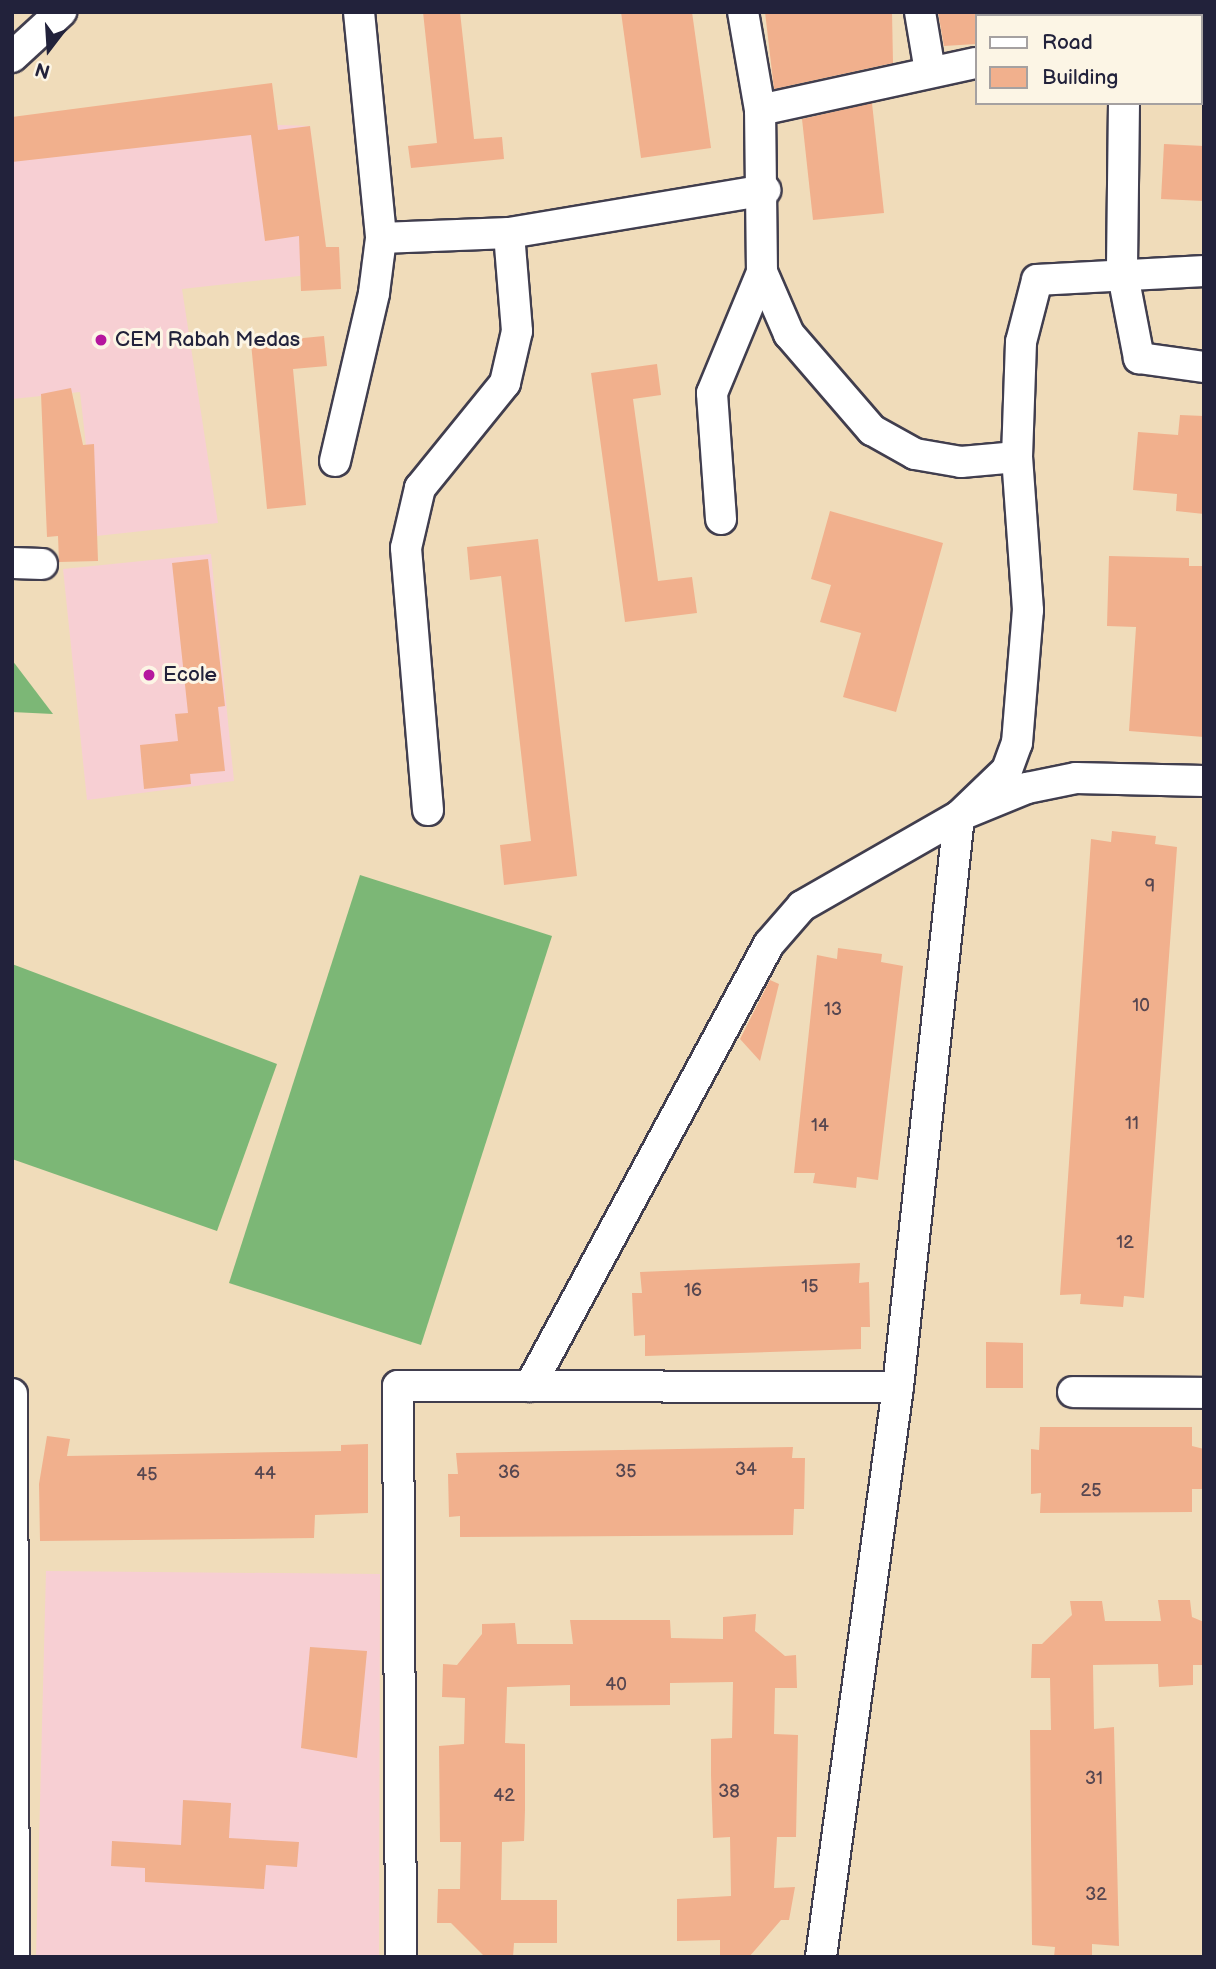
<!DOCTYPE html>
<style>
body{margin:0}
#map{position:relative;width:1216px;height:1969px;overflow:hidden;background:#f0dcba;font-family:"Balsamiq Sans",sans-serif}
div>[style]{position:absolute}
.built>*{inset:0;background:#f7cfd3}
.forest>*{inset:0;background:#7cb776}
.building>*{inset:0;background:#f1b08d}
.roads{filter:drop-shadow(2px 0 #413e4e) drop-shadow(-2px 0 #413e4e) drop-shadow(0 2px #413e4e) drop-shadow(0 -2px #413e4e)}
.minor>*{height:30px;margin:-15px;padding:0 15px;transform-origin:15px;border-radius:15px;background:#fff}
.dots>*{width:19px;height:19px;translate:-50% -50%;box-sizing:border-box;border:4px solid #fcf5e5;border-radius:50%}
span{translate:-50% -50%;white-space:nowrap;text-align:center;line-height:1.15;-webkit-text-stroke:6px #fcf5e5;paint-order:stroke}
.number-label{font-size:18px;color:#564650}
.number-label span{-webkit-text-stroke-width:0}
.poi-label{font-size:21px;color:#22223b}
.left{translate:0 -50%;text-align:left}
.frame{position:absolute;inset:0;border:14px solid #22223b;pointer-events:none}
.legend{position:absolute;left:975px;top:14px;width:228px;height:91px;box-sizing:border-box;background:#fcf5e5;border:2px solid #a5a1a1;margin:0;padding:9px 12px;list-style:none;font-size:21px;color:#22223b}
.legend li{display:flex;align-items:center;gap:14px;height:35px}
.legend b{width:35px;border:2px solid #a5a1a1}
.north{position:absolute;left:14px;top:14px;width:70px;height:70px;-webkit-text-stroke:5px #fcf5e5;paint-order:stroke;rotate:197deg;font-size:19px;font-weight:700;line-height:28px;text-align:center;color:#22223b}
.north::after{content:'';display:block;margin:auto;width:24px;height:32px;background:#22223b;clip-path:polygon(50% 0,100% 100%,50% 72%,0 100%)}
</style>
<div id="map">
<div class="built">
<i style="clip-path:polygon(12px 117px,310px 126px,327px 273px,182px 289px,218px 523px,96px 536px,80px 392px,12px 399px)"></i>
<i style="clip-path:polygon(211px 554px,234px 781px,87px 800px,63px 569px)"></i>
<i style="clip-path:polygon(46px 1571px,380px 1574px,379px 1957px,36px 1957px)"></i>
</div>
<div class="forest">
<i style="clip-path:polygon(12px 660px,53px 714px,12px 712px)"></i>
<i style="clip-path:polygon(360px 875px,552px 936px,421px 1345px,229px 1283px)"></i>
<i style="clip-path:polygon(12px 964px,277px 1064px,217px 1231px,12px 1159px)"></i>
</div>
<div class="building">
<i style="clip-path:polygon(423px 12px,460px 12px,474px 139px,502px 137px,504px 159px,411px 168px,408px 146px,437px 143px)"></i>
<i style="clip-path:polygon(621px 12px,692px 12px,711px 148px,641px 158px)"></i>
<i style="clip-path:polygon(765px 12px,892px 12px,893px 63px,774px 89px)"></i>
<i style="clip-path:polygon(938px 12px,976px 12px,976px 44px,944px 46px)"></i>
<i style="clip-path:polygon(272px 83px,278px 130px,310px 126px,326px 247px,339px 247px,341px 289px,301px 291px,299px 236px,265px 241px,251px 135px,12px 162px,12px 117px)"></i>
<i style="clip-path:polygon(872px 103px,884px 213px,813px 220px,802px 119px)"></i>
<i style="clip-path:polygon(1164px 144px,1204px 146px,1204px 201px,1161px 199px)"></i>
<i style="clip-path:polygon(324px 336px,327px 366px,293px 369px,306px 505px,267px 509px,251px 343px)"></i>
<i style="clip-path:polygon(657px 364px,661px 395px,633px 399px,658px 581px,692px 577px,697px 613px,625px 622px,591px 373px)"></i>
<i style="clip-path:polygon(71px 388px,83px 445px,94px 444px,98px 561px,59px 562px,58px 536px,47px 537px,41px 394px)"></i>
<i style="clip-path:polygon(1180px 415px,1204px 416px,1204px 514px,1176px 511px,1177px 494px,1133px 490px,1138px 432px,1178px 435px)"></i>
<i style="clip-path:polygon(830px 511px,943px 543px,896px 712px,843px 697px,861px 633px,820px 622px,831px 585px,811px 579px)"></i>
<i style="clip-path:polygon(538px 539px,577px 876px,504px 885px,500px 845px,531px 841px,501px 576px,470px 580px,467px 547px)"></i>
<i style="clip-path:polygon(1109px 556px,1189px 558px,1189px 566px,1204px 566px,1204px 737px,1129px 731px,1136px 627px,1107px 626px)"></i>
<i style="clip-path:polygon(208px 559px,225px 706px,218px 707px,225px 771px,190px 774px,191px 784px,144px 789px,140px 745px,178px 741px,175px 714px,188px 713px,172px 563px)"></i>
<i style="clip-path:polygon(1112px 831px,1156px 836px,1155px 844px,1177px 847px,1144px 1298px,1124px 1296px,1123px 1307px,1080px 1304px,1081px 1294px,1060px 1295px,1091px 839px,1111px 842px)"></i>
<i style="clip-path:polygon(838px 948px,882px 954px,881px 962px,903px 966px,878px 1180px,857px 1177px,856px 1188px,813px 1183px,815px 1173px,794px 1173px,817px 955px,837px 959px)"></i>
<i style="clip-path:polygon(770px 980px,779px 984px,760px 1061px,740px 1039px)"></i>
<i style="clip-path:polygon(860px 1263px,859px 1283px,869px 1282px,870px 1327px,861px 1327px,861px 1349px,645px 1356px,645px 1335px,634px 1336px,632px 1293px,642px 1293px,640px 1272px)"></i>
<i style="clip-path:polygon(986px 1342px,1023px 1343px,1023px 1388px,986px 1388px)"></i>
<i style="clip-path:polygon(1040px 1427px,1192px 1427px,1192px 1446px,1204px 1449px,1204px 1489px,1192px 1489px,1192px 1512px,1040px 1513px,1041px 1493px,1031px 1494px,1031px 1449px,1039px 1450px)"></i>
<i style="clip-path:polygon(47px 1436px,70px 1439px,67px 1456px,341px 1451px,341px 1445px,368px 1444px,368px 1513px,315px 1515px,314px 1538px,40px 1541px,39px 1484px)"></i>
<i style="clip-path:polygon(793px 1447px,792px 1458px,805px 1458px,804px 1509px,794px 1509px,793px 1535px,460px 1537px,460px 1516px,449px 1517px,448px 1474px,458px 1474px,456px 1453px)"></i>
<i style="clip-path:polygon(1158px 1600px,1190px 1600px,1192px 1617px,1204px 1622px,1204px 1665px,1193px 1665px,1193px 1685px,1159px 1687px,1158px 1664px,1093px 1665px,1094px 1729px,1114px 1727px,1119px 1946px,1092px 1944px,1092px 1957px,1054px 1957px,1055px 1947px,1032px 1945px,1030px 1730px,1051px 1730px,1050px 1678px,1031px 1678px,1032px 1644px,1042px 1644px,1072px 1615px,1070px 1601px,1102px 1601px,1105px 1621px,1161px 1621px)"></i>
<i style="clip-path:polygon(756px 1614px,755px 1631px,785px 1656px,796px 1655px,797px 1688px,775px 1688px,774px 1734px,798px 1735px,796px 1837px,777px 1837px,774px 1888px,795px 1887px,789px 1920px,781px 1920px,749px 1957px,720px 1957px,720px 1940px,677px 1941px,677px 1899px,731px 1896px,730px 1837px,713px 1838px,711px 1775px,711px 1739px,732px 1738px,733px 1682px,670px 1683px,670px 1705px,570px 1706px,570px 1685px,507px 1687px,505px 1743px,525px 1744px,525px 1810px,524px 1841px,502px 1842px,501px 1900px,557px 1900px,557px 1943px,514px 1943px,513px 1957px,485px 1957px,451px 1923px,437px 1923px,438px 1889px,460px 1889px,461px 1842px,440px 1842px,439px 1746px,464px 1744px,465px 1698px,442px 1697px,443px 1664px,457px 1665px,482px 1634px,482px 1624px,515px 1623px,517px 1644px,573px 1644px,570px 1620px,670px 1620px,671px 1638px,723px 1639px,723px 1617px)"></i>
<i style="clip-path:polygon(310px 1647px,367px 1651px,357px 1758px,301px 1748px)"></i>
<i style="clip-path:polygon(183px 1800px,231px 1803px,229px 1838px,299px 1842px,297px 1867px,266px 1865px,264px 1889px,145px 1882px,145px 1868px,111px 1866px,112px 1841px,181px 1845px)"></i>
</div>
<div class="roads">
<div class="minor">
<i style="left:359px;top:12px;width:227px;rotate:84.4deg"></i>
<i style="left:381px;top:238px;width:128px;rotate:-2.2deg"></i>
<i style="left:920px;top:12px;width:60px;rotate:80.4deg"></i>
<i style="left:12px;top:57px;width:67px;rotate:-42.6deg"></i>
<i style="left:1200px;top:88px;width:4px"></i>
<i style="left:1124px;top:103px;width:167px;rotate:90.7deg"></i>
<i style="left:1122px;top:270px;width:90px;rotate:79.1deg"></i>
<i style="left:1139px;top:358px;width:66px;rotate:7.9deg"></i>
<i style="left:760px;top:110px;width:221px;rotate:-12.3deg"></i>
<i style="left:762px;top:272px;width:68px;rotate:66.5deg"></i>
<i style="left:789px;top:334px;width:127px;rotate:49.2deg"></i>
<i style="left:872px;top:430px;width:49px;rotate:29.2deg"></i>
<i style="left:915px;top:454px;width:47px;rotate:9.9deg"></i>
<i style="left:961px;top:462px;width:56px;rotate:-5.1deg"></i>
<i style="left:335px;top:461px;width:172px;rotate:-76.9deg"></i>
<i style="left:374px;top:293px;width:55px;rotate:-82.7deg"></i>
<i style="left:721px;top:519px;width:126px;rotate:-94.1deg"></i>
<i style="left:712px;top:393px;width:131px;rotate:-67.5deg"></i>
<i style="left:762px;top:272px;width:162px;rotate:-90.7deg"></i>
<i style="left:760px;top:110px;width:99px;rotate:-99.8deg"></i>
<i style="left:12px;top:563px;width:30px;rotate:2deg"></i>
<i style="left:428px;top:810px;width:263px;rotate:-94.8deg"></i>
<i style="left:406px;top:548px;width:62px;rotate:-76.9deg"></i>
<i style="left:420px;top:488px;width:135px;rotate:-51deg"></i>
<i style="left:505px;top:383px;width:53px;rotate:-77deg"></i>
<i style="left:517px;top:331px;width:98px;rotate:-94.7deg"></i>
<i style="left:509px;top:233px;width:260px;rotate:-9.5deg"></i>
<i style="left:530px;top:1386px;width:502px;rotate:-61.6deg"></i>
<i style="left:769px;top:944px;width:50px;rotate:-49deg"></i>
<i style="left:802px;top:906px;width:181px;rotate:-29.8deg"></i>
<i style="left:959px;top:816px;width:74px;rotate:-22.4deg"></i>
<i style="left:1027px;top:788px;width:50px;rotate:-11.5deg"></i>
<i style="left:1076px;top:778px;width:128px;rotate:1.3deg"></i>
<i style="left:1073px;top:1392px;width:131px;rotate:0.4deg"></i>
<i style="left:12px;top:1394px;width:563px;rotate:89.8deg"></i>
<i style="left:401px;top:1957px;width:571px;rotate:-90.3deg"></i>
<i style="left:398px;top:1386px;width:500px;rotate:0.11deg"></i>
<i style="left:821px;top:1957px;width:575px;rotate:-82.31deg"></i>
<i style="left:898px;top:1387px;width:574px;rotate:-83.9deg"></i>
<i style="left:959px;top:816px;width:66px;rotate:-43.8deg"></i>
<i style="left:1007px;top:770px;width:29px;rotate:-70deg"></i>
<i style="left:1017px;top:743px;width:133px;rotate:-85.3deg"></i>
<i style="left:1028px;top:610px;width:153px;rotate:-94.1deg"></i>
<i style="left:1017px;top:457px;width:115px;rotate:-88deg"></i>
<i style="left:1021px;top:342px;width:64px;rotate:-75.5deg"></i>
<i style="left:1037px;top:280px;width:167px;rotate:-3.1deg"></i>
</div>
</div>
<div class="dots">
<i style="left:101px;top:340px;background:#b5179e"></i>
<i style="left:149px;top:675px;background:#b5179e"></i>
</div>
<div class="number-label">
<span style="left:1150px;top:887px">9</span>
<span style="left:1141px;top:1006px">10</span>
<span style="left:833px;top:1010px">13</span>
<span style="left:1132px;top:1124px">11</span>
<span style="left:820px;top:1126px">14</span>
<span style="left:1125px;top:1243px">12</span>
<span style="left:810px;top:1287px">15</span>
<span style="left:693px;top:1291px">16</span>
<span style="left:746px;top:1470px">34</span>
<span style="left:626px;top:1472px">35</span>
<span style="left:509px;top:1473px">36</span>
<span style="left:265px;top:1474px">44</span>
<span style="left:147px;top:1475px">45</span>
<span style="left:1091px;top:1491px">25</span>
<span style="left:616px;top:1685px">40</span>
<span style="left:1094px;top:1779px">31</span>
<span style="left:729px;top:1792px">38</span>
<span style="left:504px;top:1796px">42</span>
<span style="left:1096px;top:1895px">32</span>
</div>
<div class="poi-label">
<span class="left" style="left:115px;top:340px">CEM Rabah Medas</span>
<span class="left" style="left:163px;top:675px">Ecole</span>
</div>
<div class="frame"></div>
<ul class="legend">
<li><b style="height:9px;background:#fff"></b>Road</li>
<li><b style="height:19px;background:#f1b08d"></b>Building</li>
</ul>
<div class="north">N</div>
</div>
